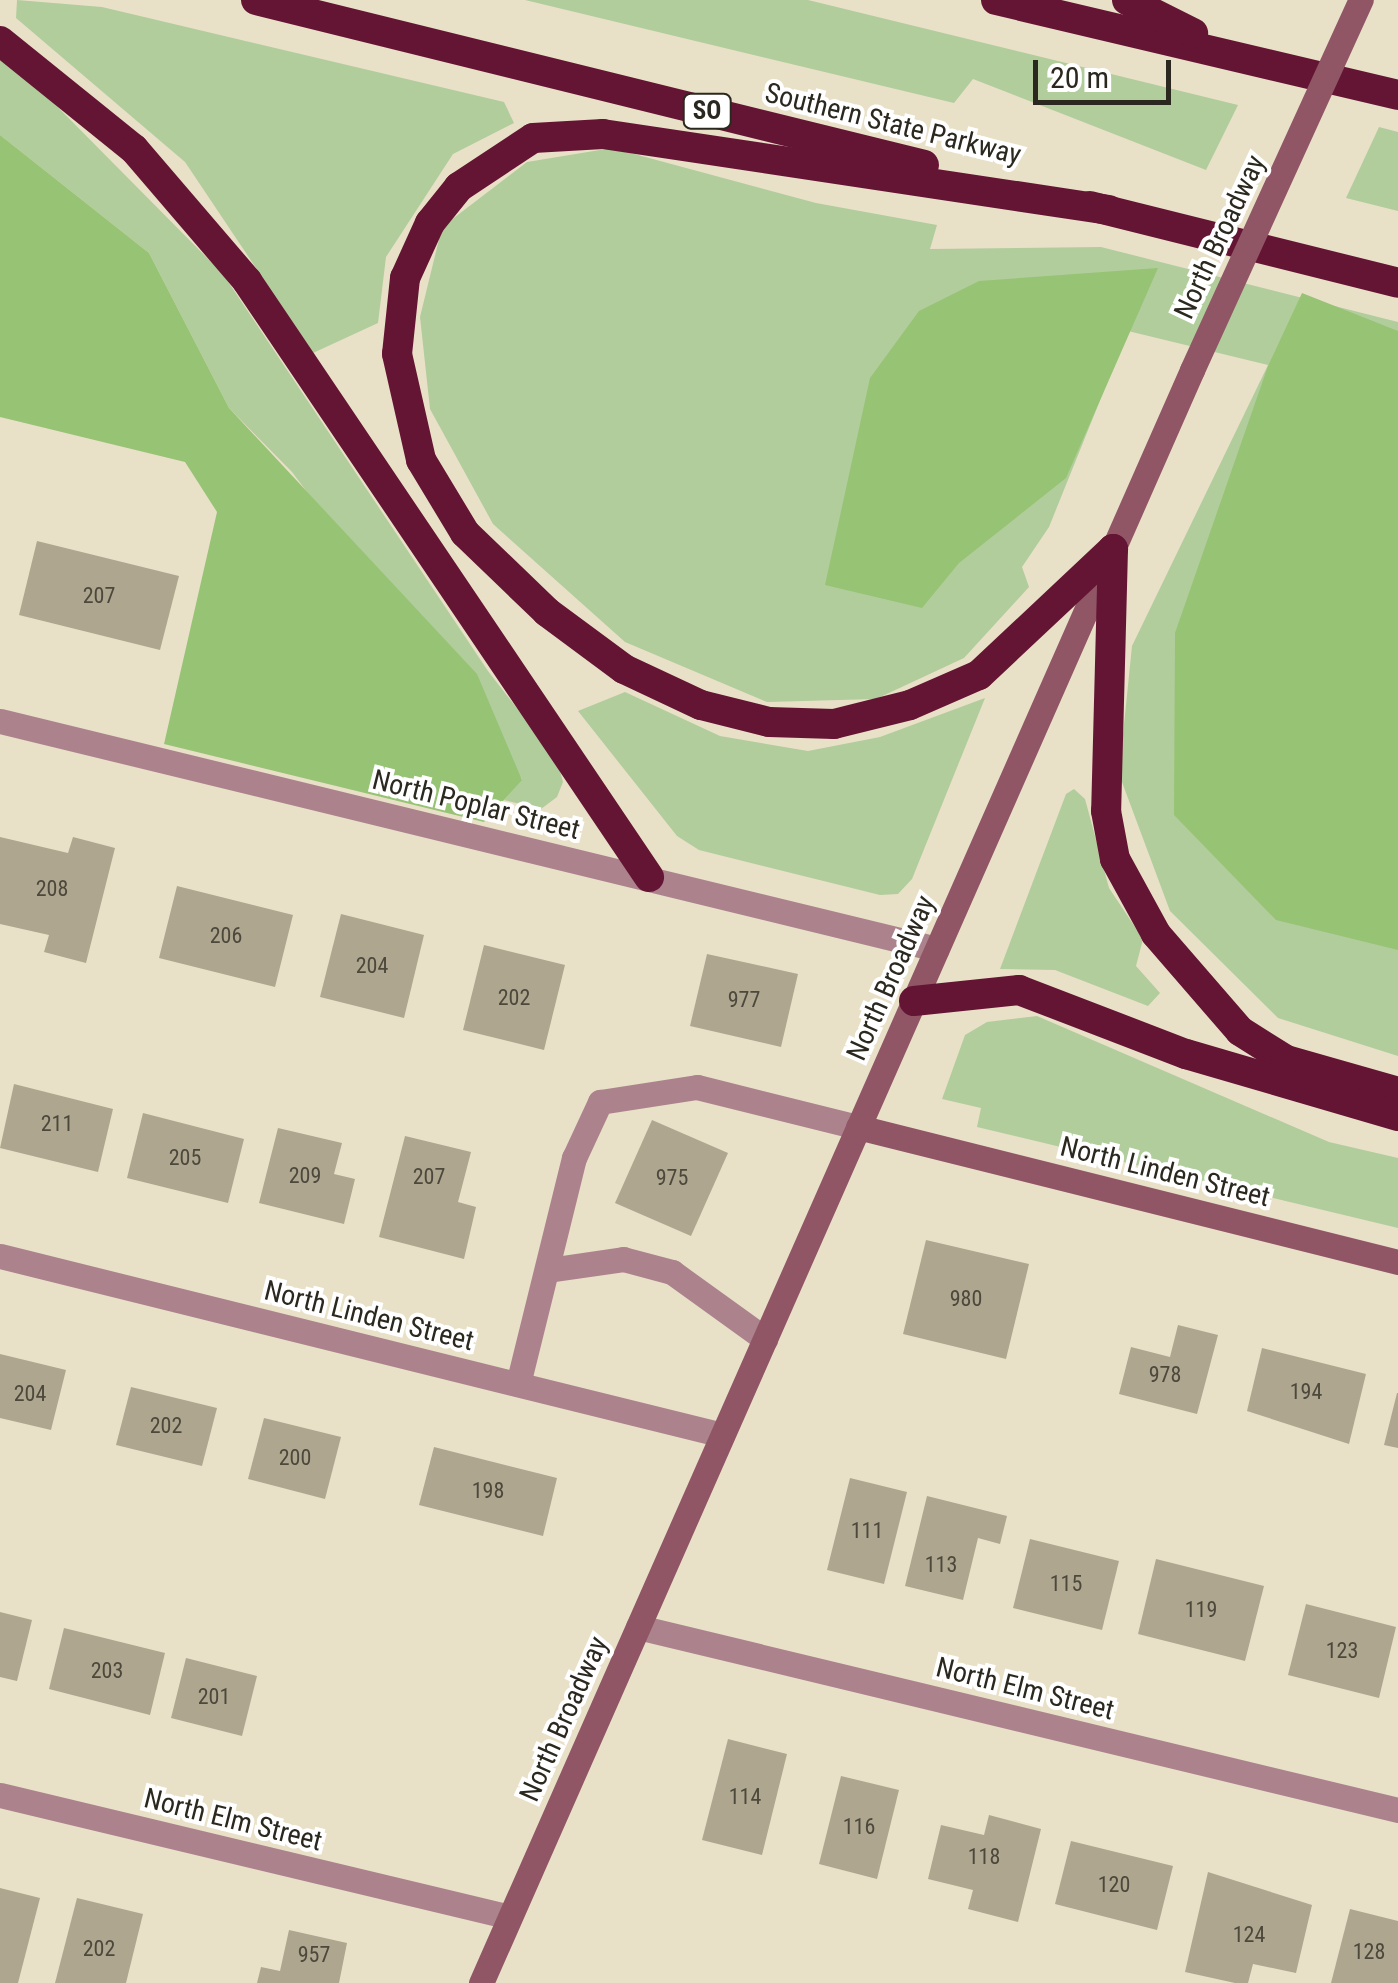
<!DOCTYPE html>
<style>
body{margin:0}
#map{position:relative;width:1398px;height:1983px;overflow:hidden;background:#e9e0c8;font-family:"Roboto Condensed",sans-serif}
div>[style]{position:absolute}
.green>*{inset:0;background:#b1cd9c}
.forest>*{inset:0;background:#97c375}
.building>*{inset:0;background:#aea68f}
.lane>*{height:25px;margin:-12.5px;padding:0 12.5px;transform-origin:12.5px;border-radius:12.5px;background:#ac838d}
.street>*{height:25px;margin:-12.5px;padding:0 12.5px;transform-origin:12.5px;border-radius:12.5px;background:#ac838d}
.secondary>*{height:25px;margin:-12.5px;padding:0 12.5px;transform-origin:12.5px;border-radius:12.5px;background:#905666}
.highway>*{height:30px;margin:-15px;padding:0 15px;transform-origin:15px;border-radius:15px;background:#651534}
.secondary-bridge>*{height:25px;margin:-12.5px;padding:0 12.5px;transform-origin:12.5px;border-radius:12.5px;background:#905666}
span{translate:-50% -50%;white-space:nowrap;text-align:center;line-height:1.15;-webkit-text-stroke:8px #fff;paint-order:stroke}
.number-label{font-size:22px;color:#4c483b}
.number-label span{-webkit-text-stroke-width:0}
.shield-label span{padding:2px 8px;background:#fff;border:2px solid;border-radius:8px;-webkit-text-stroke-width:0}
.shield-label{font-size:25px;color:#2b281f;font-weight:700}
.street-label{font-size:28px;color:#2b281f}
.scale{position:absolute;left:1033px;top:60px;width:138px;height:45px;box-sizing:border-box;border:5px solid #2b281f;border-top:0;padding-left:12px;font-size:30px;line-height:35px;white-space:nowrap;color:#2b281f;-webkit-text-stroke:8px #fff;paint-order:stroke}
</style>
<div id="map">
<div class="green">
<i style="clip-path:polygon(17px 0,102px 7px,504px 102px,514px 123px,453px 154px,386px 257px,378px 323px,313px 353px,185px 162px,16px 18px)"></i>
<i style="clip-path:polygon(525px 0,808px 0,1238px 105px,1206px 170px,973px 79px,954px 103px)"></i>
<i style="clip-path:polygon(0 60px,24px 73px,223px 274px,488px 671px,557px 760px,563px 782px,557px 797px,541px 809px,504px 800px,522px 779px,292px 472px,229px 408px,149px 253px,0 135px)"></i>
<i style="clip-path:polygon(1379px 127px,1398px 132px,1398px 211px,1346px 198px)"></i>
<i style="clip-path:polygon(612px 148px,816px 203px,937px 225px,930px 249px,1101px 247px,1398px 322px,1398px 1056px,1278px 1018px,1170px 911px,1119px 774px,1132px 646px,1268px 365px,1128px 331px,1049px 527px,1022px 567px,1029px 587px,964px 658px,876px 699px,767px 702px,625px 642px,493px 524px,430px 409px,420px 317px,442px 227px,527px 162px)"></i>
<i style="clip-path:polygon(625px 692px,720px 736px,808px 751px,880px 737px,985px 698px,912px 879px,898px 894px,880px 895px,699px 850px,677px 836px,578px 711px)"></i>
<i style="clip-path:polygon(1074px 789px,1085px 799px,1109px 888px,1143px 939px,1136px 966px,1160px 993px,1148px 1006px,1055px 970px,1000px 969px,1066px 794px)"></i>
<i style="clip-path:polygon(1037px 1016px,1329px 1142px,1398px 1158px,1398px 1228px,977px 1127px,981px 1108px,942px 1099px,965px 1035px,987px 1022px)"></i>
</div>
<div class="forest">
<i style="clip-path:polygon(0 135px,149px 253px,229px 408px,477px 674px,522px 780px,484px 822px,164px 744px,217px 512px,185px 462px,0 417px)"></i>
<i style="clip-path:polygon(1158px 268px,1066px 478px,959px 563px,922px 608px,825px 585px,870px 378px,919px 311px,979px 281px)"></i>
<i style="clip-path:polygon(1302px 293px,1398px 331px,1398px 950px,1276px 920px,1174px 815px,1175px 633px,1268px 366px)"></i>
</div>
<div class="building">
<i style="clip-path:polygon(37px 541px,179px 576px,160px 650px,19px 615px)"></i>
<i style="clip-path:polygon(0 837px,68px 853px,73px 837px,115px 848px,86px 963px,44px 952px,49px 935px,0 924px)"></i>
<i style="clip-path:polygon(177px 886px,293px 915px,275px 987px,159px 958px)"></i>
<i style="clip-path:polygon(341px 914px,424px 935px,404px 1018px,320px 997px)"></i>
<i style="clip-path:polygon(484px 945px,565px 965px,544px 1050px,463px 1030px)"></i>
<i style="clip-path:polygon(707px 954px,798px 974px,781px 1047px,690px 1026px)"></i>
<i style="clip-path:polygon(14px 1084px,113px 1109px,98px 1172px,0 1148px)"></i>
<i style="clip-path:polygon(143px 1113px,244px 1139px,228px 1203px,127px 1178px)"></i>
<i style="clip-path:polygon(652px 1120px,728px 1153px,691px 1236px,615px 1203px)"></i>
<i style="clip-path:polygon(278px 1128px,342px 1143px,334px 1174px,355px 1179px,344px 1224px,259px 1203px)"></i>
<i style="clip-path:polygon(405px 1136px,471px 1152px,458px 1202px,476px 1207px,464px 1259px,379px 1237px)"></i>
<i style="clip-path:polygon(926px 1240px,1029px 1264px,1006px 1359px,903px 1334px)"></i>
<i style="clip-path:polygon(1178px 1325px,1218px 1335px,1197px 1414px,1119px 1394px,1131px 1347px,1170px 1357px)"></i>
<i style="clip-path:polygon(1262px 1348px,1366px 1374px,1349px 1444px,1247px 1411px)"></i>
<i style="clip-path:polygon(0 1354px,66px 1370px,51px 1430px,0 1418px)"></i>
<i style="clip-path:polygon(131px 1387px,217px 1408px,202px 1466px,116px 1445px)"></i>
<i style="clip-path:polygon(1397px 1393px,1398px 1393px,1398px 1448px,1384px 1445px)"></i>
<i style="clip-path:polygon(264px 1418px,341px 1437px,325px 1499px,248px 1479px)"></i>
<i style="clip-path:polygon(434px 1447px,557px 1478px,543px 1536px,419px 1505px)"></i>
<i style="clip-path:polygon(850px 1478px,907px 1492px,884px 1584px,827px 1570px)"></i>
<i style="clip-path:polygon(927px 1496px,1007px 1516px,1000px 1544px,978px 1538px,963px 1600px,905px 1586px)"></i>
<i style="clip-path:polygon(1030px 1539px,1119px 1561px,1102px 1630px,1013px 1608px)"></i>
<i style="clip-path:polygon(1156px 1559px,1264px 1586px,1245px 1661px,1138px 1634px)"></i>
<i style="clip-path:polygon(1306px 1604px,1396px 1627px,1379px 1698px,1288px 1675px)"></i>
<i style="clip-path:polygon(0 1612px,32px 1620px,17px 1681px,0 1677px)"></i>
<i style="clip-path:polygon(64px 1628px,165px 1653px,150px 1715px,49px 1689px)"></i>
<i style="clip-path:polygon(186px 1658px,257px 1676px,242px 1736px,171px 1718px)"></i>
<i style="clip-path:polygon(728px 1739px,787px 1754px,762px 1855px,702px 1840px)"></i>
<i style="clip-path:polygon(841px 1776px,899px 1790px,877px 1879px,819px 1864px)"></i>
<i style="clip-path:polygon(989px 1815px,1041px 1829px,1018px 1922px,968px 1909px,973px 1890px,928px 1879px,941px 1825px,984px 1835px)"></i>
<i style="clip-path:polygon(1071px 1841px,1173px 1866px,1157px 1930px,1055px 1904px)"></i>
<i style="clip-path:polygon(1208px 1872px,1312px 1905px,1296px 1973px,1253px 1964px,1248px 1983px,1235px 1983px,1185px 1972px)"></i>
<i style="clip-path:polygon(0 1888px,40px 1898px,18px 1983px,0 1983px)"></i>
<i style="clip-path:polygon(77px 1898px,143px 1914px,126px 1983px,55px 1983px)"></i>
<i style="clip-path:polygon(1350px 1909px,1398px 1921px,1398px 1983px,1331px 1983px)"></i>
<i style="clip-path:polygon(289px 1930px,347px 1943px,339px 1983px,257px 1983px,261px 1967px,280px 1971px)"></i>
</div>
<div class="lane">
<i style="left:548px;top:1270px;width:76px;rotate:-8.3deg"></i>
<i style="left:623px;top:1259px;width:51px;rotate:14.9deg"></i>
<i style="left:672px;top:1272px;width:115px;rotate:35.8deg"></i>
<i style="left:518px;top:1384px;width:233px;rotate:-76.1deg"></i>
<i style="left:574px;top:1158px;width:62px;rotate:-65.1deg"></i>
<i style="left:600px;top:1102px;width:98px;rotate:-8.8deg"></i>
<i style="left:697px;top:1087px;width:166px;rotate:14deg"></i>
</div>
<div class="street">
<i style="left:0;top:721px;width:964px;rotate:13.68deg"></i>
<i style="left:0;top:1256px;width:744px;rotate:13.92deg"></i>
<i style="left:638px;top:1627px;width:782px;rotate:13.54deg"></i>
<i style="left:0;top:1795px;width:524px;rotate:13.45deg"></i>
</div>
<div class="secondary">
<i style="left:858px;top:1127px;width:557px;rotate:14.04deg"></i>
<i style="left:481px;top:1983px;width:1763px;rotate:-66.21deg"></i>
</div>
<div class="highway">
<i style="left:256px;top:0;width:688px;rotate:13.87deg"></i>
<i style="left:996px;top:0;width:413px;rotate:13.3deg"></i>
<i style="left:1127px;top:0;width:74px;rotate:26.6deg"></i>
<i style="left:0;top:41px;width:172px;rotate:38.9deg"></i>
<i style="left:134px;top:149px;width:174px;rotate:49.4deg"></i>
<i style="left:247px;top:281px;width:719px;rotate:56deg"></i>
<i style="left:1090px;top:206px;width:317px;rotate:14deg"></i>
<i style="left:1109px;top:210px;width:512px;rotate:-171.46deg"></i>
<i style="left:603px;top:134px;width:70px;rotate:176.7deg"></i>
<i style="left:533px;top:138px;width:89px;rotate:146.5deg"></i>
<i style="left:459px;top:187px;width:46px;rotate:128.9deg"></i>
<i style="left:430px;top:223px;width:60px;rotate:114.4deg"></i>
<i style="left:405px;top:278px;width:76px;rotate:96deg"></i>
<i style="left:397px;top:354px;width:109px;rotate:77.2deg"></i>
<i style="left:421px;top:460px;width:85px;rotate:58.9deg"></i>
<i style="left:465px;top:533px;width:114px;rotate:43.9deg"></i>
<i style="left:547px;top:612px;width:96px;rotate:36.5deg"></i>
<i style="left:624px;top:669px;width:85px;rotate:25.1deg"></i>
<i style="left:701px;top:705px;width:70px;rotate:14deg"></i>
<i style="left:769px;top:722px;width:65px;rotate:1.8deg"></i>
<i style="left:834px;top:724px;width:78px;rotate:-14deg"></i>
<i style="left:910px;top:705px;width:75px;rotate:-23.5deg"></i>
<i style="left:979px;top:675px;width:184px;rotate:-43.2deg"></i>
<i style="left:1113px;top:549px;width:262px;rotate:91.5deg"></i>
<i style="left:1106px;top:811px;width:49px;rotate:79.4deg"></i>
<i style="left:1115px;top:859px;width:85px;rotate:61.3deg"></i>
<i style="left:1156px;top:934px;width:128px;rotate:49.1deg"></i>
<i style="left:1240px;top:1031px;width:54px;rotate:32.2deg"></i>
<i style="left:1286px;top:1060px;width:116px;rotate:15.9deg"></i>
<i style="left:914px;top:1001px;width:106px;rotate:-6deg"></i>
<i style="left:1019px;top:990px;width:179px;rotate:21deg"></i>
<i style="left:1186px;top:1054px;width:221px;rotate:16.3deg"></i>
</div>
<div class="secondary-bridge">
<i style="left:1192px;top:370px;width:407px;rotate:-65.5deg"></i>
</div>
<div class="number-label">
<span style="left:99px;top:596px">207</span>
<span style="left:52px;top:889px">208</span>
<span style="left:226px;top:936px">206</span>
<span style="left:372px;top:966px">204</span>
<span style="left:514px;top:998px">202</span>
<span style="left:744px;top:1000px">977</span>
<span style="left:57px;top:1124px">211</span>
<span style="left:185px;top:1158px">205</span>
<span style="left:305px;top:1176px">209</span>
<span style="left:429px;top:1177px">207</span>
<span style="left:672px;top:1178px">975</span>
<span style="left:966px;top:1299px">980</span>
<span style="left:1165px;top:1375px">978</span>
<span style="left:1306px;top:1392px">194</span>
<span style="left:30px;top:1394px">204</span>
<span style="left:166px;top:1426px">202</span>
<span style="left:295px;top:1458px">200</span>
<span style="left:488px;top:1491px">198</span>
<span style="left:867px;top:1531px">111</span>
<span style="left:941px;top:1565px">113</span>
<span style="left:1066px;top:1584px">115</span>
<span style="left:1201px;top:1610px">119</span>
<span style="left:1342px;top:1651px">123</span>
<span style="left:107px;top:1671px">203</span>
<span style="left:214px;top:1697px">201</span>
<span style="left:745px;top:1797px">114</span>
<span style="left:859px;top:1827px">116</span>
<span style="left:984px;top:1857px">118</span>
<span style="left:1114px;top:1885px">120</span>
<span style="left:1249px;top:1935px">124</span>
<span style="left:99px;top:1949px">202</span>
<span style="left:1369px;top:1952px">128</span>
<span style="left:314px;top:1955px">957</span>
</div>
<div class="shield-label">
<span style="left:707px;top:111px">SO</span>
</div>
<div class="street-label">
<span style="left:893px;top:124px;rotate:14deg">Southern State Parkway</span>
<span style="left:1220px;top:237px;rotate:-65deg">North Broadway</span>
<span style="left:476px;top:805px;rotate:14deg">North Poplar Street</span>
<span style="left:891px;top:978px;rotate:-66deg">North Broadway</span>
<span style="left:1165px;top:1172px;rotate:14deg">North Linden Street</span>
<span style="left:369px;top:1316px;rotate:14deg">North Linden Street</span>
<span style="left:1025px;top:1689px;rotate:14deg">North Elm Street</span>
<span style="left:564px;top:1719px;rotate:-66deg">North Broadway</span>
<span style="left:233px;top:1820px;rotate:14deg">North Elm Street</span>
</div>
<div class="scale">20 m</div>
</div>
